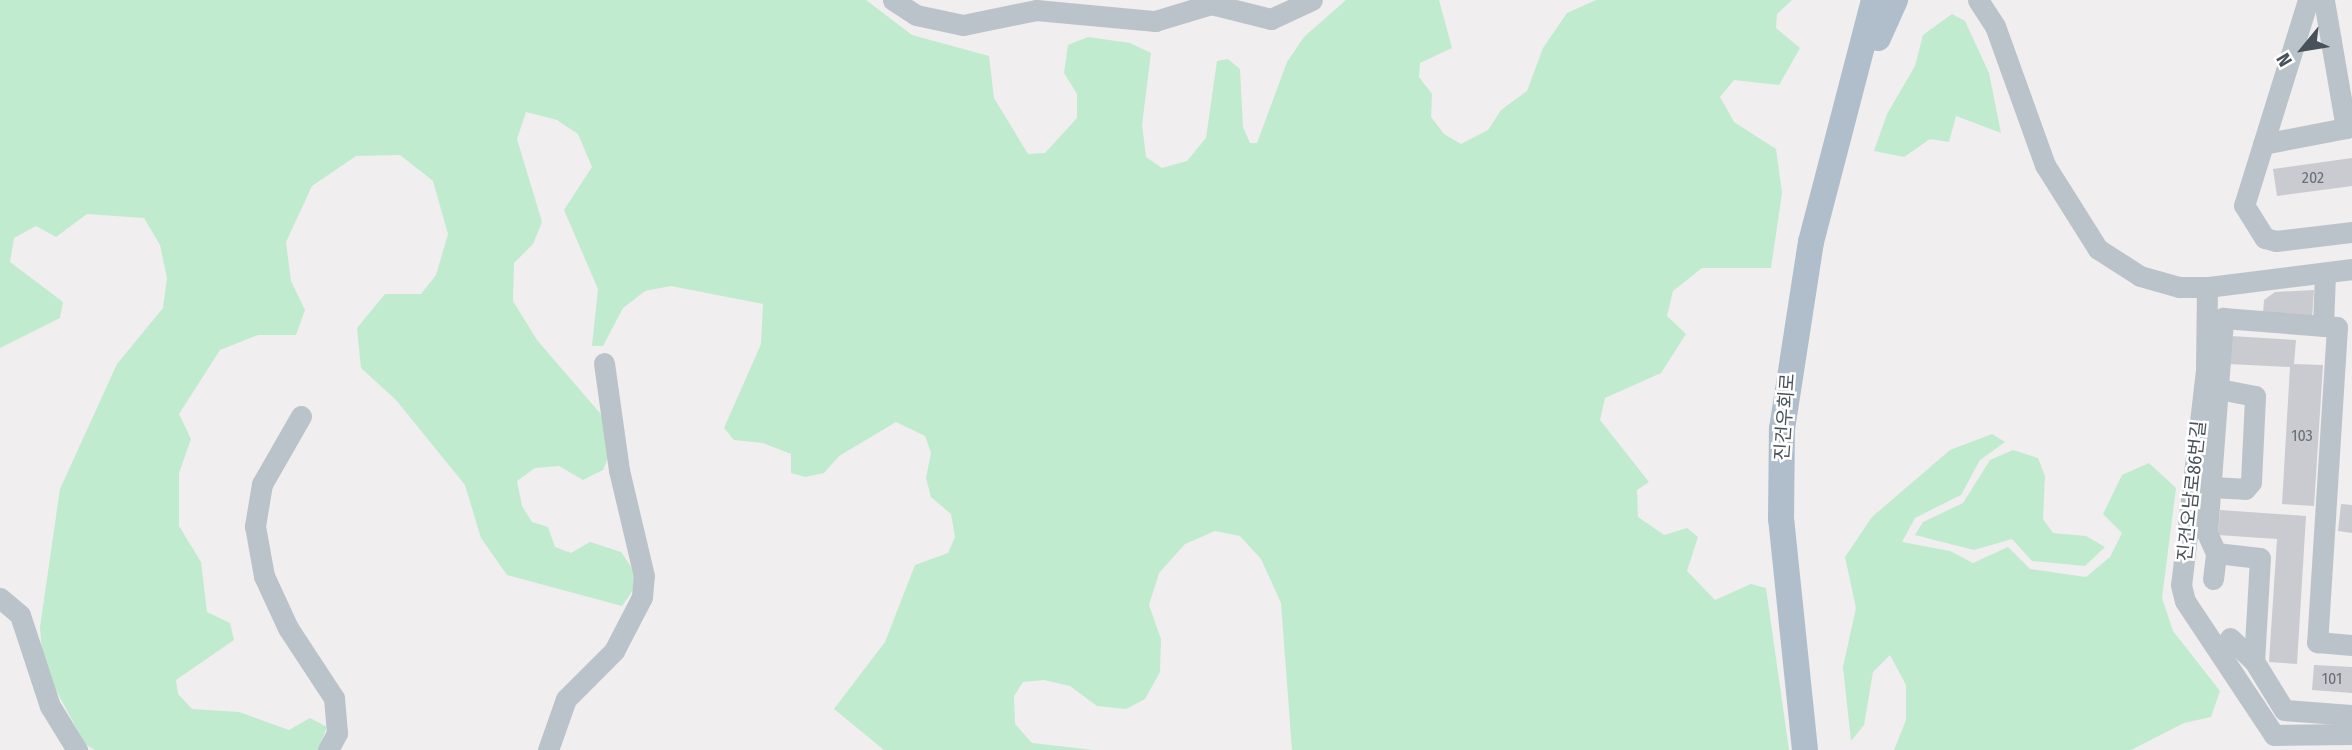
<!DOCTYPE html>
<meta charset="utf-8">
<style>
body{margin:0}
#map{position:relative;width:2352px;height:750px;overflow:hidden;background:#f0eeee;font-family:"Fira Sans Condensed","Noto Sans KR",sans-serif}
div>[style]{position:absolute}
.green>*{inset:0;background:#c0ebcf}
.building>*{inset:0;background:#c9cbd0}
.minor>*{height:21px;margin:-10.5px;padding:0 10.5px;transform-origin:10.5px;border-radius:10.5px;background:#bbc3ca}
.major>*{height:26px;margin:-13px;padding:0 13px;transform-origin:13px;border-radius:13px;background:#b0becb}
span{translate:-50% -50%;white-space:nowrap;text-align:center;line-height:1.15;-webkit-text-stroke:5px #fff;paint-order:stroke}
.number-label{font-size:16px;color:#687078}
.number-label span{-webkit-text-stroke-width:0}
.street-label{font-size:19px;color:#48525a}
.north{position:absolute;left:2268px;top:14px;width:70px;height:70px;-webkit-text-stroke:5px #fff;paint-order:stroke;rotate:240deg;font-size:19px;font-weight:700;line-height:28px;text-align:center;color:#48525a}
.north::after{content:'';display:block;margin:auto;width:24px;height:32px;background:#48525a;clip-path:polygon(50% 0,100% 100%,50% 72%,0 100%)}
</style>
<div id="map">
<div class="green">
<i style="clip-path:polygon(0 0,866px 0,912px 35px,989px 56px,994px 98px,1028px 154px,1045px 153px,1077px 118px,1077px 94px,1064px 73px,1068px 45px,1088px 37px,1130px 43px,1151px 53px,1142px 125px,1146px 157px,1162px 168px,1187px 161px,1206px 138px,1217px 61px,1228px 59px,1240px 69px,1243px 127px,1250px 143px,1257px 143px,1287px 62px,1304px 37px,1346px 0,1439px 0,1452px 48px,1420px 63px,1419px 77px,1432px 94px,1431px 117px,1444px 134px,1461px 144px,1488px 130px,1501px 110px,1527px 91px,1543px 48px,1567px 13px,1596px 0,1792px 0,1777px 14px,1776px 28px,1800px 48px,1779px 85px,1734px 80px,1720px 97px,1734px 122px,1776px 149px,1782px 193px,1771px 268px,1702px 268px,1673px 291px,1667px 316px,1686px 334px,1661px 373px,1605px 398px,1600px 420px,1649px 482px,1637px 490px,1638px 517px,1664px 535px,1687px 528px,1698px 537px,1687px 571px,1715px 600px,1751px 584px,1766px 588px,1789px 750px,1292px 750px,1281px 603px,1261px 559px,1240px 536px,1215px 531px,1185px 544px,1159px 573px,1149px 605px,1161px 639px,1160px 672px,1145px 699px,1126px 709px,1097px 706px,1070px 686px,1044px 680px,1023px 682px,1014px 696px,1015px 724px,1032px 743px,1094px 750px,884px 750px,834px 709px,885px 642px,915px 565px,948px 553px,955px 537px,951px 514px,931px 497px,926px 478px,931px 453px,925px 436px,896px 422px,839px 456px,824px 473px,805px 477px,791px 473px,791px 454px,763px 443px,734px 440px,724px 428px,761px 344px,763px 304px,671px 286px,645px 291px,623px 308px,603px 346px,592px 346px,598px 289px,564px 210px,592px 167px,578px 134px,557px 120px,526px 112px,517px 139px,542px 222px,533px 244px,514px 263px,513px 301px,537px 340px,605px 419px,610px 453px,603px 470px,583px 480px,559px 466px,535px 468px,517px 481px,522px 506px,532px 522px,548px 527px,555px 547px,571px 553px,590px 542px,621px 552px,640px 580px,622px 606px,507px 575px,481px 538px,465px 485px,396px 400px,361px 368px,357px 328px,385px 294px,421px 294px,436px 275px,448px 234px,433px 181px,400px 155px,356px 156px,312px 186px,286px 242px,291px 281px,305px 310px,296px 335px,258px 335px,220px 350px,179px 414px,191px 439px,179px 473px,179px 526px,201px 562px,207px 612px,230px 623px,234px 640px,176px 680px,178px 694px,192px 709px,239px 712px,289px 730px,310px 718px,327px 727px,318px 750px,95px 750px,85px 744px,43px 666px,40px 627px,60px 489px,117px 364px,163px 308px,167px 278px,160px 245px,144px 218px,87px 214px,56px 237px,36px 226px,14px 238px,10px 262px,63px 302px,60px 318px,0 348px)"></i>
<i style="clip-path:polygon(1952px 14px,1965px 21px,1989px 73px,2001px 133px,1956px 116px,1949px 142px,1930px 139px,1904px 157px,1874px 151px,1887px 114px,1915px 66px,1923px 35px)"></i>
<i style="clip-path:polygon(1992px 434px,2005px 442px,1980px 460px,1961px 495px,1915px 518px,1902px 542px,1950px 551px,1973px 563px,2008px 547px,2030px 569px,2086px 577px,2110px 557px,2122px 533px,2103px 514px,2122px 475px,2149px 463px,2176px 488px,2162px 598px,2173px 631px,2220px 691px,2211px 717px,2184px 723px,2131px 750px,1894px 750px,1906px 720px,1906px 685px,1890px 655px,1873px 672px,1864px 725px,1851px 741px,1843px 667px,1856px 608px,1845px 557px,1872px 517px,1950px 450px)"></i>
<i style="clip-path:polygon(2013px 450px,2038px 458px,2045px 476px,2043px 519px,2053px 533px,2086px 536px,2105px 547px,2085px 566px,2032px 561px,2012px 539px,1974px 550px,1915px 535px,1923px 522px,1963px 503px,1990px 460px)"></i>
</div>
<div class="building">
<i style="clip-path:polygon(2352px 158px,2352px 186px,2277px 196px,2273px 169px)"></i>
<i style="clip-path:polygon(2314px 290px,2312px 318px,2263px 314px,2264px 300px,2275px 292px)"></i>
<i style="clip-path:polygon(2231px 336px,2296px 340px,2294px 364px,2323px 365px,2314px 506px,2282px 504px,2290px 367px,2229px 364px)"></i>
<i style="clip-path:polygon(2341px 504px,2352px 505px,2352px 533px,2338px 531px)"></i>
<i style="clip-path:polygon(2220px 510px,2306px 516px,2297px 664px,2269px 662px,2277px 539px,2218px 535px)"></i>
<i style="clip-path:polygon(2314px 665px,2352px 667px,2352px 693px,2312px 690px)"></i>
</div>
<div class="minor">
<i style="left:893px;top:0;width:27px;rotate:33deg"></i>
<i style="left:916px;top:15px;width:48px;rotate:12deg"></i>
<i style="left:963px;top:25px;width:75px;rotate:-11.6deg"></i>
<i style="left:1036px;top:10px;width:120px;rotate:5.3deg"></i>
<i style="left:1155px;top:21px;width:59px;rotate:-16.9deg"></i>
<i style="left:1211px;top:4px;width:62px;rotate:14deg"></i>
<i style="left:1271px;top:19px;width:45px;rotate:-24.9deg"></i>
<i style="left:1978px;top:0;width:31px;rotate:57deg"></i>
<i style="left:1995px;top:26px;width:148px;rotate:70.2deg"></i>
<i style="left:2045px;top:165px;width:99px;rotate:57.8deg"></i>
<i style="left:2098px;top:249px;width:50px;rotate:32.7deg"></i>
<i style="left:2140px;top:276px;width:41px;rotate:15.8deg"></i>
<i style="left:2179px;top:287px;width:28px"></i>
<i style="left:2308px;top:0;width:215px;rotate:107.3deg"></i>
<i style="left:2244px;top:205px;width:39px;rotate:58deg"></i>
<i style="left:2265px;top:238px;width:11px;rotate:15deg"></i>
<i style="left:2276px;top:241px;width:77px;rotate:-6.8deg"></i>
<i style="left:2263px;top:144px;width:85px;rotate:-10.9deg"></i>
<i style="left:2346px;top:128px;width:130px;rotate:-99.8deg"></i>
<i style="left:2352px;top:269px;width:146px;rotate:172.9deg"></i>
<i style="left:2207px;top:287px;width:83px;rotate:90.7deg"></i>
<i style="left:2206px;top:370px;width:216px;rotate:96.6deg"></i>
<i style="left:2181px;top:585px;width:16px;rotate:76deg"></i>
<i style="left:2185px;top:601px;width:161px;rotate:56.4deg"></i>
<i style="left:2274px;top:735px;width:78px;rotate:-0.7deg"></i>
<i style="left:2323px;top:326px;width:53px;rotate:-87.8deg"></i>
<i style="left:301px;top:416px;width:78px;rotate:119.8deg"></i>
<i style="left:262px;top:484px;width:43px;rotate:99.5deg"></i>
<i style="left:255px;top:526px;width:51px;rotate:79.8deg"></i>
<i style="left:264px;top:576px;width:57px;rotate:65.2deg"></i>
<i style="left:288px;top:628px;width:84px;rotate:56.7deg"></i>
<i style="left:334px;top:698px;width:35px;rotate:85deg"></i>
<i style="left:337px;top:733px;width:19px;rotate:118deg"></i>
<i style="left:2210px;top:487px;width:35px;rotate:3deg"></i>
<i style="left:2245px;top:489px;width:9px;rotate:-49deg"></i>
<i style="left:2251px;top:482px;width:86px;rotate:-87.3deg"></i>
<i style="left:2255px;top:396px;width:38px;rotate:-169deg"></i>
<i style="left:2216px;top:553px;width:44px;rotate:6.5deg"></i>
<i style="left:2260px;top:558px;width:103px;rotate:93.3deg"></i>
<i style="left:2213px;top:579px;width:26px;rotate:-83deg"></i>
<i style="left:2216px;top:553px;width:22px;rotate:-114deg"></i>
<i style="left:2207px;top:533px;width:216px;rotate:-85.7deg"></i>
<i style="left:2223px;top:318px;width:114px;rotate:4.5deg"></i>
<i style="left:2337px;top:327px;width:316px;rotate:93.6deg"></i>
<i style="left:2317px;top:642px;width:35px;rotate:5deg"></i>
<i style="left:0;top:598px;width:26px;rotate:40deg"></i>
<i style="left:20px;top:615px;width:96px;rotate:71.8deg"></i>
<i style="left:50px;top:706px;width:52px;rotate:58.5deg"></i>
<i style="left:2230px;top:638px;width:33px;rotate:44deg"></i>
<i style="left:2254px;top:661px;width:57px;rotate:58.5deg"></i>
<i style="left:2284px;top:710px;width:68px;rotate:4.2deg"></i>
<i style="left:548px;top:750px;width:54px;rotate:-70.6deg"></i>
<i style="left:566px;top:699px;width:68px;rotate:-45deg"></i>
<i style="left:614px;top:651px;width:61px;rotate:-62.6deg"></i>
<i style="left:642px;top:597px;width:21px;rotate:-85deg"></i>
<i style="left:644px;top:576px;width:109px;rotate:-103.3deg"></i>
<i style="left:619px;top:470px;width:108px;rotate:-98deg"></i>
</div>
<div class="major">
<i style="left:1878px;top:38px;width:42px;rotate:-65.9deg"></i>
<i style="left:1805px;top:750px;width:232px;rotate:-95.9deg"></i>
<i style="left:1781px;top:519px;width:90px;rotate:-89.4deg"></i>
<i style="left:1782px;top:429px;width:189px;rotate:-81.2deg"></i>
<i style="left:1811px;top:242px;width:250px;rotate:-75.4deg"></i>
</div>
<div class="number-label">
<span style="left:2313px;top:178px">202</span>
<span style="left:2302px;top:436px">103</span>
<span style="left:2332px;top:679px">101</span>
</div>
<div class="street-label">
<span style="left:1785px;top:417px;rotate:-86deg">진건우회로</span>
<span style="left:2192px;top:491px;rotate:-84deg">진건오남로86번길</span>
</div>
<div class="north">N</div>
</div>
